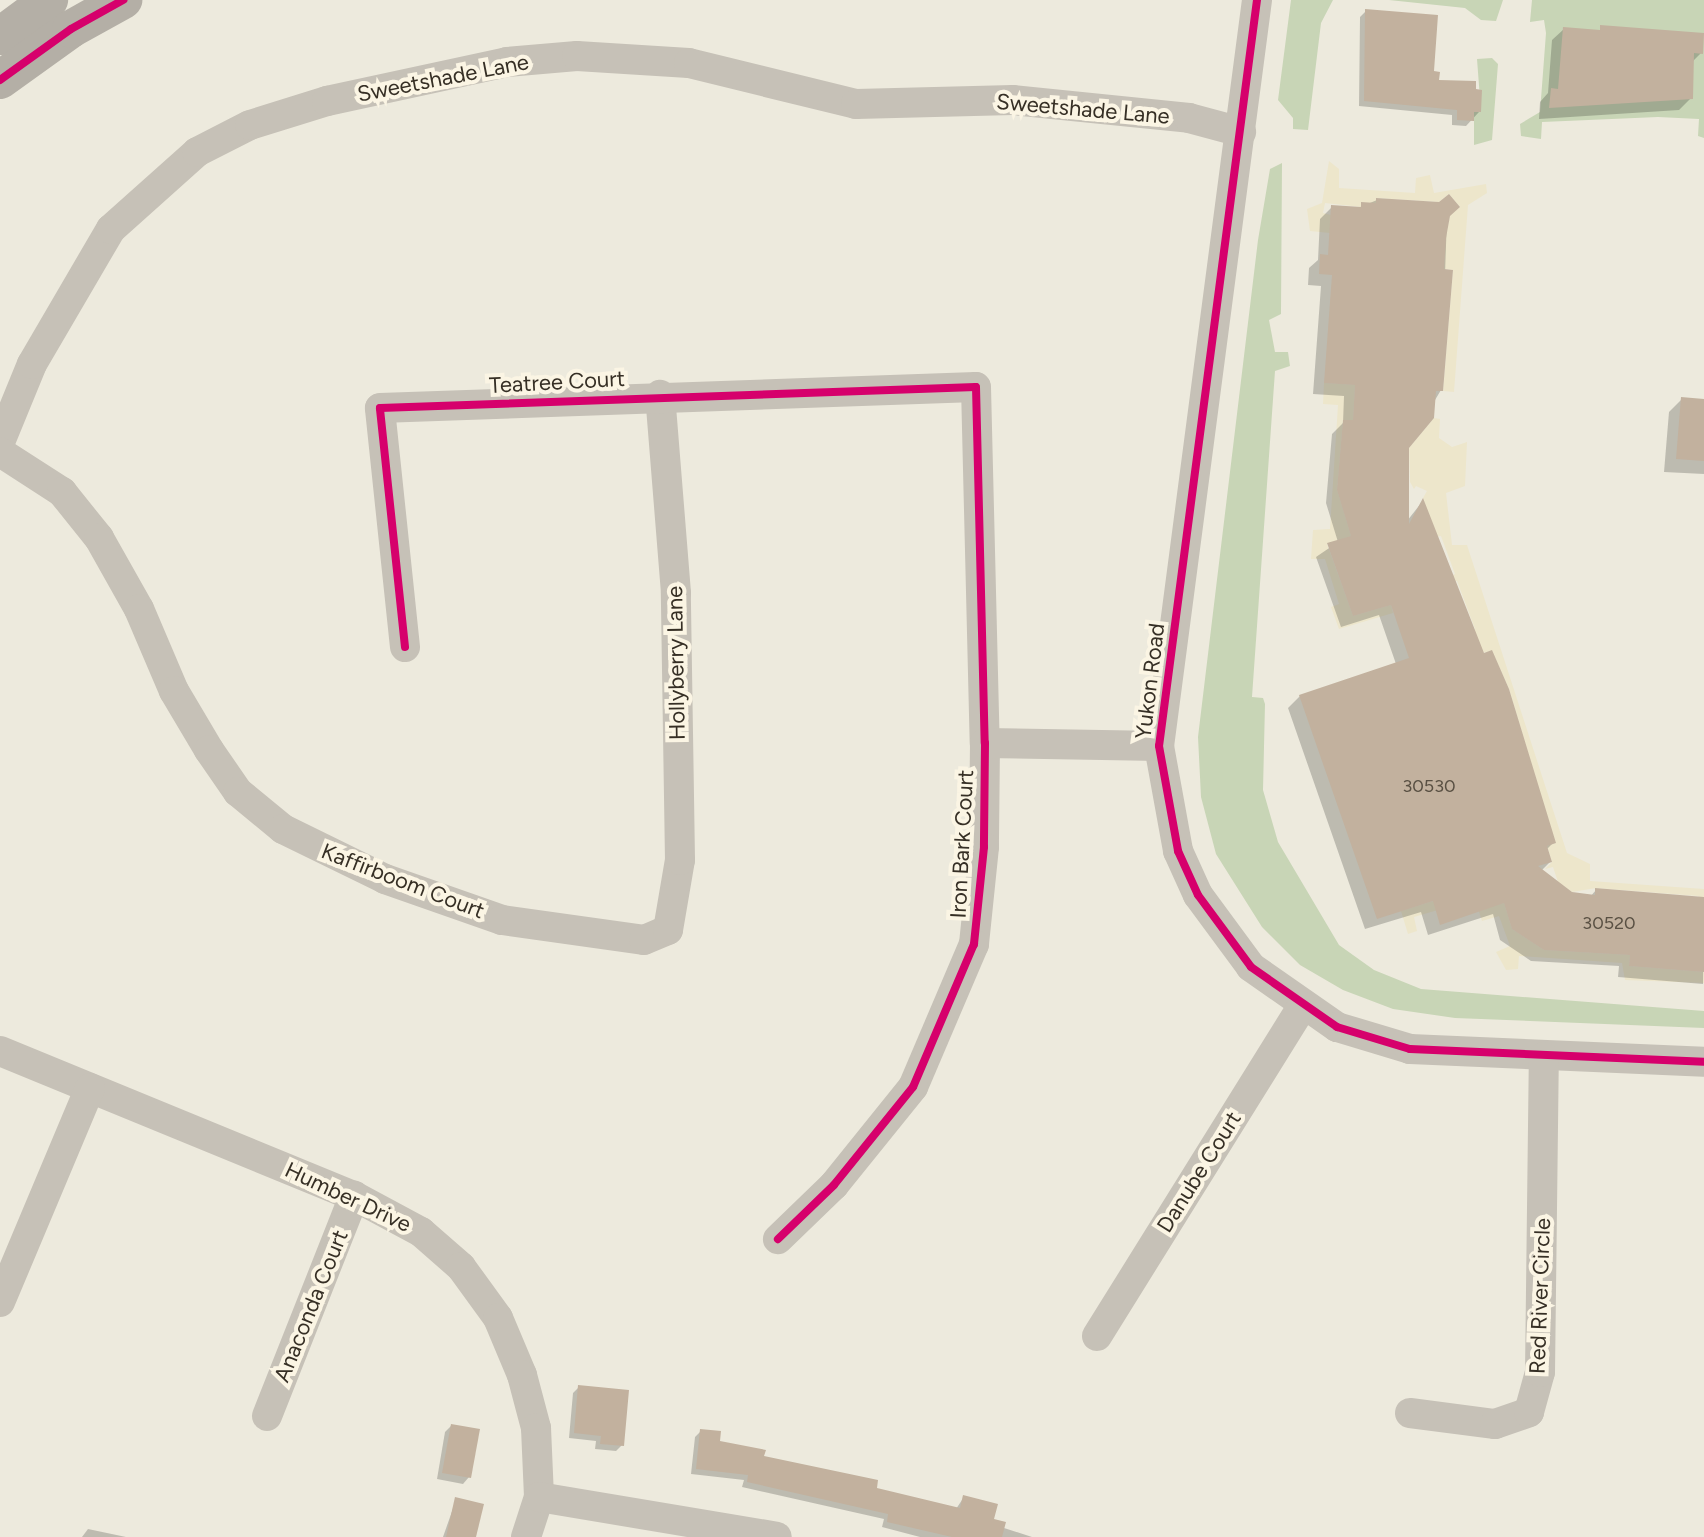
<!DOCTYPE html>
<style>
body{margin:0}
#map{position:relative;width:1704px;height:1537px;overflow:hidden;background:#edeadd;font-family:Figtree,sans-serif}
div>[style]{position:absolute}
.green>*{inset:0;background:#c8d5b6}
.plaza>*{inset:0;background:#ede6cb}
.shadow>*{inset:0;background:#0003}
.building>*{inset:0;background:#c2b19e}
.minor>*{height:30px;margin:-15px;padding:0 15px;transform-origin:15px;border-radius:15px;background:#c6c1b7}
.major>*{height:38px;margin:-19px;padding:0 19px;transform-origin:19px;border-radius:19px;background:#b4afa6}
.cycleway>*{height:8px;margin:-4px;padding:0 4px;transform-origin:4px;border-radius:4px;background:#d6006c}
span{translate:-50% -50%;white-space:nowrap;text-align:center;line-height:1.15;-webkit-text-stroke:8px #fbf5e4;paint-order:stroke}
.number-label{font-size:18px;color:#595043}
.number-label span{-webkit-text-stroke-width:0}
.street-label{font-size:22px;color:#362f25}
</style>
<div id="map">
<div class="green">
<i style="clip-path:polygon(1291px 0,1333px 0,1321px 23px,1308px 130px,1293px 129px,1293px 118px,1278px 100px)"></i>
<i style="clip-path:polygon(1389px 0,1503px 0,1496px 21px,1481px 20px,1465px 8px)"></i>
<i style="clip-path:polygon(1532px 0,1704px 0,1704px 138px,1698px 136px,1699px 119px,1658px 117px,1542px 122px,1541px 139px,1521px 136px,1520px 124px,1540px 112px,1546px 33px,1544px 20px,1530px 22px)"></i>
<i style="clip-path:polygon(1492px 58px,1498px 64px,1492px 140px,1474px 145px,1474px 112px,1481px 112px,1477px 59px)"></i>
<i style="clip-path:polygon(1282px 163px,1281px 314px,1269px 320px,1275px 352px,1288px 352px,1290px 366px,1275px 371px,1252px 697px,1263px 698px,1265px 704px,1263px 790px,1278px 842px,1339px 945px,1374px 970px,1421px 989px,1704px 1011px,1704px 1028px,1455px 1018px,1393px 1009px,1343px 990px,1300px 965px,1262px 927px,1216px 854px,1201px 797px,1198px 737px,1258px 240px,1270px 169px)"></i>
</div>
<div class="plaza">
<i style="clip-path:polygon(1329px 161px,1339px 169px,1339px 188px,1415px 193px,1416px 178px,1430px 175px,1434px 193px,1486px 184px,1487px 193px,1468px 205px,1454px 392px,1443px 391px,1453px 270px,1444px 269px,1445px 242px,1450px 215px,1460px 207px,1449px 194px,1439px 202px,1377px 198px,1376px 203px,1361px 207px,1325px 203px,1323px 213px,1331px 215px,1330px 233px,1310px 231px,1307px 209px,1322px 203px)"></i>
<i style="clip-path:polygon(1324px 383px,1355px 385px,1353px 420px,1343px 420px,1337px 490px,1351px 536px,1327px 544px,1353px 616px,1391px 605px,1393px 613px,1339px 629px,1331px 607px,1339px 604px,1325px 559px,1311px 559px,1313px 530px,1330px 529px,1338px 405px,1323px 404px)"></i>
<i style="clip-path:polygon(1434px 418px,1440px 419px,1439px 438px,1452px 447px,1467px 442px,1465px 486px,1446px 493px,1452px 545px,1467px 545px,1567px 853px,1590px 864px,1590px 881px,1704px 889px,1704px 902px,1698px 896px,1596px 888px,1572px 892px,1558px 882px,1553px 867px,1545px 869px,1552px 862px,1547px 846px,1555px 843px,1509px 689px,1492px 651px,1482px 653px,1466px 632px,1475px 629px,1457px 581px,1445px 583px,1444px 579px,1455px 574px,1441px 536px,1435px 537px,1423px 498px,1427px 491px,1416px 486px,1414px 489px,1410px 482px,1409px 448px)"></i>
<i style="clip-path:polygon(1482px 886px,1489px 907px,1504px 903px,1512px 929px,1544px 950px,1630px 955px,1629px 966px,1704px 972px,1704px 983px,1625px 980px,1622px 963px,1519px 956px,1518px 969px,1506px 970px,1496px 952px,1510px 946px,1499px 916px,1482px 921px,1475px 899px,1414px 917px,1417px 931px,1408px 934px,1401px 911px)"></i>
</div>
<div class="shadow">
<i style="clip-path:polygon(1366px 11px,1437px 82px,1479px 112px,1466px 126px,1452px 125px,1452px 115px,1359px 106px,1360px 17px)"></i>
<i style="clip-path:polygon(1564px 29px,1701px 53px,1692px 62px,1691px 98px,1679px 110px,1539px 119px,1540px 102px,1548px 93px,1552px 40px)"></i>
<i style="clip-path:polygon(1377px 200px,1447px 217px,1441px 390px,1407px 447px,1407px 521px,1422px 502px,1553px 843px,1546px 850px,1550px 862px,1541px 871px,1571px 894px,1590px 897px,1596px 890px,1704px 899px,1703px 984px,1618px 977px,1619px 966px,1531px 961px,1500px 940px,1493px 914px,1428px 935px,1421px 912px,1365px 929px,1288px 708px,1300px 696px,1396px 664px,1379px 615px,1341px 627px,1316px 557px,1338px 542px,1326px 503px,1332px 434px,1343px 423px,1344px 396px,1313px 394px,1321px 286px,1308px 285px,1309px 268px,1318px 260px,1320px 219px,1332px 207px,1358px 208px)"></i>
<i style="clip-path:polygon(1682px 399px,1704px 401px,1704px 474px,1664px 472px,1669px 412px)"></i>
<i style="clip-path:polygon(579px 1387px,622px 1445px,616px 1451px,595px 1449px,596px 1441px,569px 1438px,573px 1393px)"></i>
<i style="clip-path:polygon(451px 1426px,469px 1477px,463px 1484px,437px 1479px,445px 1432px)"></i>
<i style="clip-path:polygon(701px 1431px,718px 1443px,874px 1490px,956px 1509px,964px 1497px,1004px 1528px,1032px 1537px,920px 1537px,882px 1527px,884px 1519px,742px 1487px,744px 1480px,691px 1474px,695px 1437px)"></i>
<i style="clip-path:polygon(456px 1500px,474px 1537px,443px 1537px)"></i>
<i style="clip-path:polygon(88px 1529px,126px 1537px,82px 1537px)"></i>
</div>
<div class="building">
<i style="clip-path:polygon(1365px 9px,1438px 15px,1434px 71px,1440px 72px,1439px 80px,1476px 81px,1476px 89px,1482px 90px,1481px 112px,1474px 112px,1474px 121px,1457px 120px,1457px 110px,1364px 101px)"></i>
<i style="clip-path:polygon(1600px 25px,1704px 33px,1703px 54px,1694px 53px,1693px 99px,1549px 108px,1551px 88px,1558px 89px,1563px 27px,1600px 30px)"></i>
<i style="clip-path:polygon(1449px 194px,1460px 207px,1450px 216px,1446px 238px,1444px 269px,1453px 270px,1443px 391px,1436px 391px,1434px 418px,1409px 448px,1409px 524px,1423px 498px,1484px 653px,1492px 650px,1509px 689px,1556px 843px,1547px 846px,1552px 862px,1538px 866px,1572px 892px,1595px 895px,1595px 888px,1704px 897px,1704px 972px,1629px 966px,1630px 955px,1544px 950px,1512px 929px,1504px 903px,1440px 925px,1433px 901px,1377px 919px,1299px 695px,1409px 658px,1391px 605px,1353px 616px,1327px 543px,1351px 536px,1337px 490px,1343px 420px,1353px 420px,1355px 385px,1324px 383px,1332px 275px,1319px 274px,1320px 254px,1328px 255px,1331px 205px,1361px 207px,1361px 202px,1376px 203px,1376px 198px,1439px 202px)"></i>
<i style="clip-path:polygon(1681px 397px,1704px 399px,1704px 461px,1676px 459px)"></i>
<i style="clip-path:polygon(578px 1385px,629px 1390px,624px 1446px,600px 1444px,601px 1436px,574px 1433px)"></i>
<i style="clip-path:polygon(451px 1424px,480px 1429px,471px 1478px,442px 1473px)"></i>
<i style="clip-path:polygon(700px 1429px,721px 1431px,720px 1441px,766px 1450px,764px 1456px,878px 1480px,877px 1488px,960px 1508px,963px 1495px,998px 1504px,994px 1519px,1006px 1522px,1002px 1537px,952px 1537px,887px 1522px,888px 1514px,747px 1482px,748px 1475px,696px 1469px)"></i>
<i style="clip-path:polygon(455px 1497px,484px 1504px,476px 1537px,446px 1537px)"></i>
</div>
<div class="minor">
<i style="left:1257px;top:0;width:752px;rotate:97.48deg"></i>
<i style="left:1159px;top:746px;width:107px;rotate:79.7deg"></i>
<i style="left:1178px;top:851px;width:48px;rotate:65.6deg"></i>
<i style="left:1198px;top:895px;width:89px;rotate:53.6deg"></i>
<i style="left:1251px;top:967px;width:105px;rotate:34.9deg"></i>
<i style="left:1337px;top:1027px;width:76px;rotate:16.8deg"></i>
<i style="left:1410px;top:1049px;width:294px;rotate:2.5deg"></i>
<i style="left:0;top:442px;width:84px;rotate:-67.7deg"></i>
<i style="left:32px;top:364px;width:156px;rotate:-59.7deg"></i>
<i style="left:111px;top:229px;width:115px;rotate:-41.8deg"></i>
<i style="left:197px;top:152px;width:59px;rotate:-27deg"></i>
<i style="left:250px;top:125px;width:81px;rotate:-17.3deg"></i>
<i style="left:327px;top:101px;width:184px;rotate:-12.2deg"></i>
<i style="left:507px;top:62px;width:70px;rotate:-4.9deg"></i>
<i style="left:577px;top:56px;width:112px;rotate:3.6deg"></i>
<i style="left:689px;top:63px;width:172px;rotate:13.8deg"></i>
<i style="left:856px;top:104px;width:157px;rotate:-1.5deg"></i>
<i style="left:1013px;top:100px;width:177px;rotate:5.8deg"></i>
<i style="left:1189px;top:118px;width:54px;rotate:15.1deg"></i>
<i style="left:0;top:452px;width:74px;rotate:32.8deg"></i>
<i style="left:62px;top:492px;width:59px;rotate:51.2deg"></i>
<i style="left:99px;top:538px;width:81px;rotate:60.6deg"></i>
<i style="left:139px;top:609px;width:89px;rotate:66.9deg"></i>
<i style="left:174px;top:691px;width:69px;rotate:59.3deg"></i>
<i style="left:209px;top:750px;width:51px;rotate:55.4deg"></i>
<i style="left:238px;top:792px;width:58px;rotate:39.4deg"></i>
<i style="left:283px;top:829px;width:114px;rotate:26.1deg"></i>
<i style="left:385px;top:879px;width:124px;rotate:19.3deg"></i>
<i style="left:502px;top:920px;width:143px;rotate:8deg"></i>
<i style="left:644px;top:940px;width:26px;rotate:-23deg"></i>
<i style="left:668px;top:930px;width:71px;rotate:-80.3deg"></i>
<i style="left:680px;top:860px;width:267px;rotate:-90.9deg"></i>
<i style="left:676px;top:593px;width:199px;rotate:-94.6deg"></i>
<i style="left:405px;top:647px;width:240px;rotate:-96deg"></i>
<i style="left:380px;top:408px;width:596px;rotate:-2.02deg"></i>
<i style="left:976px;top:387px;width:356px;rotate:88.6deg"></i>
<i style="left:985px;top:743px;width:104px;rotate:90.6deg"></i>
<i style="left:984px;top:847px;width:98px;rotate:95.9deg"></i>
<i style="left:974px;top:944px;width:155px;rotate:113.1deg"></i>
<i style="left:913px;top:1087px;width:126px;rotate:128.9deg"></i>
<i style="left:834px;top:1185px;width:78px;rotate:136deg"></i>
<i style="left:985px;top:743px;width:174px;rotate:1deg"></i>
<i style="left:0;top:1051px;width:383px;rotate:22.3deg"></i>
<i style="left:354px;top:1196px;width:76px;rotate:28.2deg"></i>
<i style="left:421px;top:1232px;width:53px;rotate:41.2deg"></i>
<i style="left:461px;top:1267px;width:63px;rotate:54deg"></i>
<i style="left:498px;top:1318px;width:62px;rotate:67.2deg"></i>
<i style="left:522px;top:1375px;width:55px;rotate:75.2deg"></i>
<i style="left:536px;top:1428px;width:69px;rotate:87.5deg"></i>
<i style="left:539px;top:1497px;width:42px;rotate:108deg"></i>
<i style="left:0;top:1302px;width:232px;rotate:-67.2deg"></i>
<i style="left:1097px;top:1336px;width:388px;rotate:-58.1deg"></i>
<i style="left:1410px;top:1413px;width:86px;rotate:7.4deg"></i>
<i style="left:1495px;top:1424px;width:36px;rotate:-19deg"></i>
<i style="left:1529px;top:1412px;width:41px;rotate:-74.6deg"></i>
<i style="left:1540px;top:1372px;width:315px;rotate:-89.3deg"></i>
<i style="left:267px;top:1416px;width:237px;rotate:-68.4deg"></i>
<i style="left:539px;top:1497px;width:241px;rotate:9.5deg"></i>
</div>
<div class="major">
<i style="left:0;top:36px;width:61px;rotate:-36.3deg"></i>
<i style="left:0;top:80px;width:87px;rotate:-35.7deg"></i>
<i style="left:71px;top:29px;width:60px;rotate:-29.1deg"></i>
</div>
<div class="cycleway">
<i style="left:1257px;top:0;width:752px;rotate:97.48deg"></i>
<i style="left:1159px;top:746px;width:107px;rotate:79.7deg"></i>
<i style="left:1178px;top:851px;width:48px;rotate:65.6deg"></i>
<i style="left:1198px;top:895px;width:89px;rotate:53.6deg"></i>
<i style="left:1251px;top:967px;width:105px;rotate:34.9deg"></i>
<i style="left:1337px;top:1027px;width:76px;rotate:16.8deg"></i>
<i style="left:1410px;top:1049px;width:294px;rotate:2.5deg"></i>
<i style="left:0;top:80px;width:87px;rotate:-35.7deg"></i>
<i style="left:71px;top:29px;width:60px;rotate:-29.1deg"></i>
<i style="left:405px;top:647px;width:240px;rotate:-96deg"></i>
<i style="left:380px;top:408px;width:596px;rotate:-2.02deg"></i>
<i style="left:976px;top:387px;width:356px;rotate:88.6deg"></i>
<i style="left:985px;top:743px;width:104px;rotate:90.6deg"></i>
<i style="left:984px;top:847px;width:98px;rotate:95.9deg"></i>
<i style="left:974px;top:944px;width:155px;rotate:113.1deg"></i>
<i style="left:913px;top:1087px;width:126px;rotate:128.9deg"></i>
<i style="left:834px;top:1185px;width:78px;rotate:136deg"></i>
</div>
<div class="number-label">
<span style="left:1429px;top:786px">30530</span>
<span style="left:1609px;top:923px">30520</span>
</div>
<div class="street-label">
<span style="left:443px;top:78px;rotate:-11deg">Sweetshade Lane</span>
<span style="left:1083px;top:109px;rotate:5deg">Sweetshade Lane</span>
<span style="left:557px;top:382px;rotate:-3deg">Teatree Court</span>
<span style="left:676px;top:663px;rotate:-91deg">Hollyberry Lane</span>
<span style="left:1150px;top:681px;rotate:-83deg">Yukon Road</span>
<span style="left:962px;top:844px;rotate:-87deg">Iron Bark Court</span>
<span style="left:403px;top:881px;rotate:21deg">Kaffirboom Court</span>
<span style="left:1199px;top:1172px;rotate:-58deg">Danube Court</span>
<span style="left:348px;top:1197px;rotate:25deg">Humber Drive</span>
<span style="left:1540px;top:1296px;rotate:-88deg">Red River Circle</span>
<span style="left:311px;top:1306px;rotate:-68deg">Anaconda Court</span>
</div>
</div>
